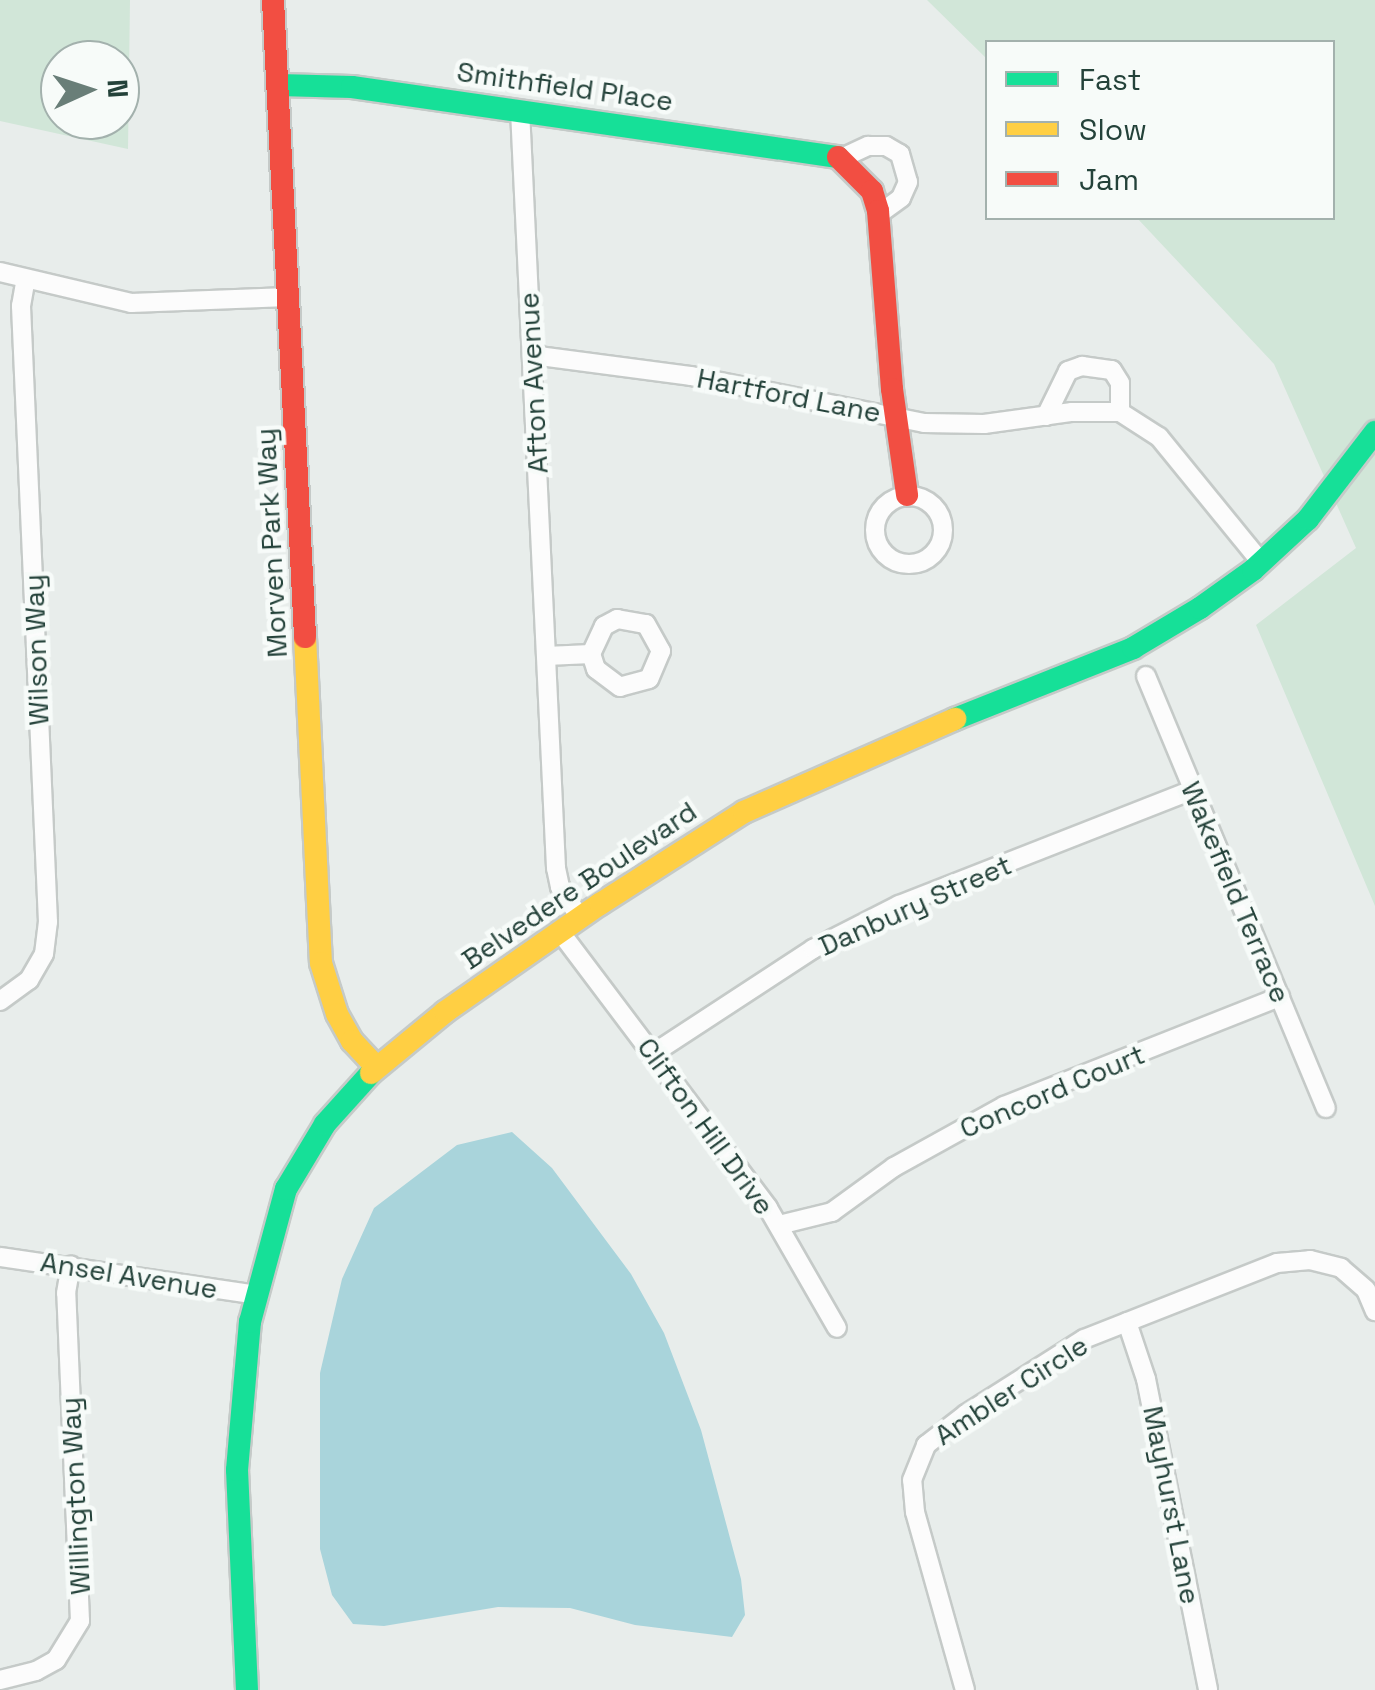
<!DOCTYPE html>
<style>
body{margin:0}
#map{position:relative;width:1375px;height:1690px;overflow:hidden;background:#e8edeb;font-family:"Space Grotesk",sans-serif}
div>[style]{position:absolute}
.green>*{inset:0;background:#d1e6d8}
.water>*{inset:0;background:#a9d4db}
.roads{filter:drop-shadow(2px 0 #c5cac8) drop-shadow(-2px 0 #c5cac8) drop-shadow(0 2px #c5cac8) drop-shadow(0 -2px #c5cac8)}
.street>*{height:18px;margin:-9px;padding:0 9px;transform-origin:9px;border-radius:9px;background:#fcfcfc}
.street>.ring{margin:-9px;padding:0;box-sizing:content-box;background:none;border:18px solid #fcfcfc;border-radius:50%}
.fast>*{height:22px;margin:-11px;padding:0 11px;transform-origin:11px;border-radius:11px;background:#16e098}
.slow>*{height:22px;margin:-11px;padding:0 11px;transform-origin:11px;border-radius:11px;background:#ffcf43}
.jam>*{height:22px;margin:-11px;padding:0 11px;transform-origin:11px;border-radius:11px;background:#f24e42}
span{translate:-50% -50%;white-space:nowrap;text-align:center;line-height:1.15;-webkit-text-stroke:9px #f7fbf9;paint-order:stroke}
.street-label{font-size:28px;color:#24423a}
.legend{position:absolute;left:985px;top:40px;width:350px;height:180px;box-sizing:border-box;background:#f7fbf9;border:2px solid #a3b1ad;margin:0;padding:12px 18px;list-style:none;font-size:30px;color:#24423a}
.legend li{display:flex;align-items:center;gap:20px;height:50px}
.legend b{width:50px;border:2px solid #a3b1ad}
.north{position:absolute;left:40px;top:40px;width:100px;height:100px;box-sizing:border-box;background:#f7fbf9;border:2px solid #a3b1ad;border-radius:50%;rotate:87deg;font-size:28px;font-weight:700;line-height:40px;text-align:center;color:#24423a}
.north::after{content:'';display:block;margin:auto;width:35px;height:45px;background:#697e78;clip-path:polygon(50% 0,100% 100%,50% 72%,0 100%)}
</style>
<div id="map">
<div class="green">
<i style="clip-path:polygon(evenodd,0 0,130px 0,128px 149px,0 121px,0 0,60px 60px,120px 60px,120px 120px,60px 120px,60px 60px)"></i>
<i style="clip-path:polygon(927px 0,1375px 0,1375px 906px,1256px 625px,1356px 548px,1274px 364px,1137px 218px,1332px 218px,1332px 42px,988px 42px,987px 59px)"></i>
</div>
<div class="water">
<i style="clip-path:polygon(512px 1132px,552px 1168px,631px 1274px,664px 1333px,701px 1430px,741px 1579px,745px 1615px,732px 1637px,635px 1625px,570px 1608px,498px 1607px,384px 1626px,353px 1624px,332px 1595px,320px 1549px,320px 1373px,342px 1279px,374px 1208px,457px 1145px)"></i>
</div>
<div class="roads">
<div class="street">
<i style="left:520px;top:110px;width:759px;rotate:87.28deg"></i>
<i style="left:556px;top:868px;width:19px;rotate:78deg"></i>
<i style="left:560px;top:887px;width:37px;rotate:57deg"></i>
<i style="left:842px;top:158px;width:29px;rotate:-25deg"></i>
<i style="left:868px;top:146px;width:18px"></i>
<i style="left:886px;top:146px;width:16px;rotate:30deg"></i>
<i style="left:900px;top:154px;width:29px;rotate:74deg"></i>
<i style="left:908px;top:182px;width:17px;rotate:114deg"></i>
<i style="left:901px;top:198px;width:29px;rotate:144deg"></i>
<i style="left:0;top:272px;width:135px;rotate:13.3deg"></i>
<i style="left:131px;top:303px;width:157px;rotate:-2.2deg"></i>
<i style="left:532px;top:355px;width:160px;rotate:7.5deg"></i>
<i style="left:691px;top:376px;width:238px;rotate:11.4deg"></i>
<i style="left:924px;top:423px;width:60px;rotate:1deg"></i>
<i style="left:984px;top:424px;width:89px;rotate:-7.8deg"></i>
<i style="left:1072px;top:412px;width:48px"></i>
<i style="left:1120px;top:412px;width:46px;rotate:32.7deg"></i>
<i style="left:1159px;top:437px;width:161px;rotate:50.8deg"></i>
<i style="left:1046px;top:416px;width:50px;rotate:-63.9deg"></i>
<i style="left:1068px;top:371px;width:15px;rotate:-20deg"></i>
<i style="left:1082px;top:366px;width:30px;rotate:8deg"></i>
<i style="left:1112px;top:370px;width:15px;rotate:58deg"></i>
<i style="left:1120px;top:383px;width:29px;rotate:90deg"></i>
<i class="ring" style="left:875px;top:496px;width:50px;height:50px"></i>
<i style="left:546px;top:656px;width:45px;rotate:-2.5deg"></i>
<i style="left:591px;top:654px;width:31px;rotate:-65deg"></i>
<i style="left:604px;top:626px;width:15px;rotate:-28deg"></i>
<i style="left:617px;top:619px;width:29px;rotate:10deg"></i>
<i style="left:646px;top:624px;width:31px;rotate:61deg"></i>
<i style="left:661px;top:651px;width:30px;rotate:113deg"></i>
<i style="left:649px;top:679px;width:30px;rotate:165deg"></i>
<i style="left:620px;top:687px;width:30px;rotate:-143deg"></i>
<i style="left:596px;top:669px;width:16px;rotate:-108deg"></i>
<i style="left:1146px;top:676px;width:468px;rotate:67.4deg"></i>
<i style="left:561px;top:933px;width:344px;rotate:53deg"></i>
<i style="left:768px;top:1208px;width:138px;rotate:60.1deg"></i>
<i style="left:0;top:1001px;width:36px;rotate:-36deg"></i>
<i style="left:29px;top:980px;width:30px;rotate:-60deg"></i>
<i style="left:44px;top:954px;width:32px;rotate:-83deg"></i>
<i style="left:48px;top:922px;width:617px;rotate:-92.51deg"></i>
<i style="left:21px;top:306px;width:27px;rotate:-80deg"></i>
<i style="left:654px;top:1053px;width:190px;rotate:-33.2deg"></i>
<i style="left:813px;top:949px;width:97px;rotate:-27.1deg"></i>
<i style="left:899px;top:905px;width:316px;rotate:-21.4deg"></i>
<i style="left:779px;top:1225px;width:55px;rotate:-13.8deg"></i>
<i style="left:832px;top:1212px;width:77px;rotate:-36deg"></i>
<i style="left:894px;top:1167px;width:126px;rotate:-29deg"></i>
<i style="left:1004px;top:1106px;width:297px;rotate:-21.6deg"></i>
<i style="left:0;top:1257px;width:261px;rotate:8.4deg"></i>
<i style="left:1127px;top:1322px;width:60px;rotate:71.6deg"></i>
<i style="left:1146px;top:1379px;width:317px;rotate:78.7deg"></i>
<i style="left:0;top:1680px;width:37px;rotate:-14deg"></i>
<i style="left:36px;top:1671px;width:23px;rotate:-29deg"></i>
<i style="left:56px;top:1660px;width:46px;rotate:-58.4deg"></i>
<i style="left:80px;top:1621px;width:328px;rotate:-92.4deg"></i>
<i style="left:66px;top:1293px;width:28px;rotate:-80deg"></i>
<i style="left:965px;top:1690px;width:185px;rotate:-105.7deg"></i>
<i style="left:915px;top:1512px;width:32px;rotate:-95deg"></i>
<i style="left:912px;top:1480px;width:38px;rotate:-68deg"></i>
<i style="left:926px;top:1445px;width:51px;rotate:-37.8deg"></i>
<i style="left:966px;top:1414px;width:140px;rotate:-32.4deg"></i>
<i style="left:1084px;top:1339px;width:207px;rotate:-21.5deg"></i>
<i style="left:1277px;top:1263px;width:33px;rotate:-5deg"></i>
<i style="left:1310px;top:1260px;width:32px;rotate:14deg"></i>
<i style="left:1341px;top:1268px;width:33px;rotate:41deg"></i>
<i style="left:1366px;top:1290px;width:23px;rotate:67deg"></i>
</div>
<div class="fast">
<i style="left:279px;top:85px;width:73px;rotate:1.6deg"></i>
<i style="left:352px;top:87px;width:491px;rotate:8.2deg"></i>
<i style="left:955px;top:719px;width:192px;rotate:-21.7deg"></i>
<i style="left:1133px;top:648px;width:78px;rotate:-30.8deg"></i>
<i style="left:1200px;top:608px;width:65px;rotate:-35.6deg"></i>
<i style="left:1253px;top:570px;width:75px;rotate:-42.8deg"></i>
<i style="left:1308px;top:519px;width:110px;rotate:-52.4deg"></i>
<i style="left:247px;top:1690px;width:220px;rotate:-92.6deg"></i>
<i style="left:237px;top:1470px;width:149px;rotate:-85deg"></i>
<i style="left:250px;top:1322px;width:138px;rotate:-74.9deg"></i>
<i style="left:286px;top:1189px;width:76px;rotate:-59deg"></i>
<i style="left:325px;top:1124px;width:69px;rotate:-48deg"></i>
</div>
<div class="slow">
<i style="left:305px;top:637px;width:326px;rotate:87.2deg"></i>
<i style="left:321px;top:963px;width:53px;rotate:72.6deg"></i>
<i style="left:337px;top:1014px;width:31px;rotate:61deg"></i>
<i style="left:352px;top:1041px;width:35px;rotate:47deg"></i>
<i style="left:371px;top:1073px;width:96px;rotate:-39.5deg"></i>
<i style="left:445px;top:1012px;width:189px;rotate:-34.9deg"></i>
<i style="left:600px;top:904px;width:171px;rotate:-32.6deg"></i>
<i style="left:744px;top:812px;width:231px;rotate:-23.8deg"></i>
</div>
<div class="jam">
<i style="left:273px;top:0;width:638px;rotate:87.12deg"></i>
<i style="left:838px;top:157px;width:48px;rotate:45deg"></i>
<i style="left:872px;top:191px;width:21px;rotate:73deg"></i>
<i style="left:878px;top:211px;width:179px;rotate:85.5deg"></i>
<i style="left:892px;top:389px;width:107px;rotate:81.9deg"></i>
</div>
</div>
<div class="street-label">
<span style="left:565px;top:86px;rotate:8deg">Smithfield Place</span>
<span style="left:533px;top:383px;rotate:-93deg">Afton Avenue</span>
<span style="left:789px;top:395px;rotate:11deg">Hartford Lane</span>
<span style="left:271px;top:543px;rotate:-93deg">Morven Park Way</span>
<span style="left:36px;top:650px;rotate:-92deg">Wilson Way</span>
<span style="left:579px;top:885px;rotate:-34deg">Belvedere Boulevard</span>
<span style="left:1236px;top:892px;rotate:67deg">Wakefield Terrace</span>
<span style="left:915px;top:905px;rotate:-24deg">Danbury Street</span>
<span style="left:1052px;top:1091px;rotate:-23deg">Concord Court</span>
<span style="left:706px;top:1126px;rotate:54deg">Clifton Hill Drive</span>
<span style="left:129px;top:1275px;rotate:9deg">Ansel Avenue</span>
<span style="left:1011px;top:1390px;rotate:-33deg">Ambler Circle</span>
<span style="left:75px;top:1496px;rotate:-93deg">Willington Way</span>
<span style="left:1172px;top:1505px;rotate:79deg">Mayhurst Lane</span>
</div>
<ul class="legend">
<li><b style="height:12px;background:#16e098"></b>Fast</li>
<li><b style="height:12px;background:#ffcf43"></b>Slow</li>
<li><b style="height:12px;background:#f24e42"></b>Jam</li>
</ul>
<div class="north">N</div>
</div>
